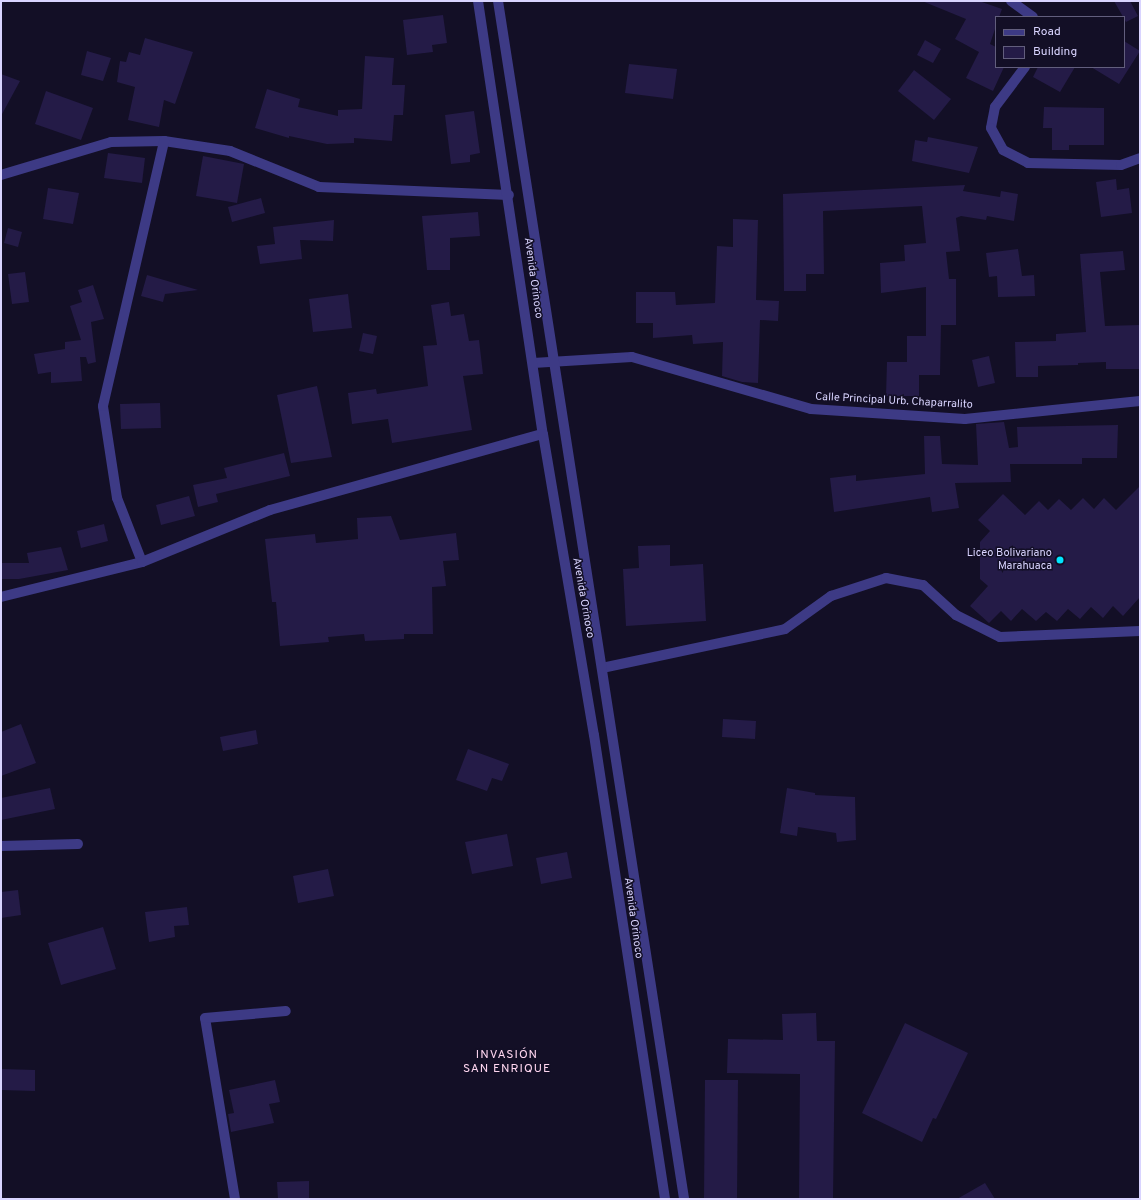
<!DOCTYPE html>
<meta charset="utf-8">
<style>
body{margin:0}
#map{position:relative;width:1141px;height:1200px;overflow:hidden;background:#130f26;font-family:Overpass,sans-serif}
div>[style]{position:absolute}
.building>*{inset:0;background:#241b47}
.service>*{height:10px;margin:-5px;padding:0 5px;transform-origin:5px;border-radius:5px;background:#3d3a85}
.minor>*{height:10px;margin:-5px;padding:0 5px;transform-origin:5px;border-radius:5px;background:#3d3a85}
.tertiary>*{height:10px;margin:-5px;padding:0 5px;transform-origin:5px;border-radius:5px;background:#3d3a85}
.dots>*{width:11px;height:11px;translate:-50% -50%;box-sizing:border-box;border:2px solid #130f26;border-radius:50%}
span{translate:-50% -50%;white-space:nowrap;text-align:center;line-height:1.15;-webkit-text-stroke:3px #130f26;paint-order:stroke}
.street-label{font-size:11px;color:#d9d4ff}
.poi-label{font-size:11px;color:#d9d4ff}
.right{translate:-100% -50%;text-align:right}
.neighbourhood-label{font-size:12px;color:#ffd6f0;letter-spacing:1px}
.frame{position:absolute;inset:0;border:2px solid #d9d4ff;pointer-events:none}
.legend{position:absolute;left:995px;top:16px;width:130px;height:52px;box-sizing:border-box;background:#130f26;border:1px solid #625e7d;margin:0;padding:5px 7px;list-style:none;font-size:12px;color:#d9d4ff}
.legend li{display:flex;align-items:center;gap:8px;height:20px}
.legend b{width:20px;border:1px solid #625e7d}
</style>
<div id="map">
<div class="building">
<i style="clip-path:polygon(922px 1px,979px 1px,1002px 9px,999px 17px,996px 17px,996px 26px,990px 44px,996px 47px,996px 67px,1004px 67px,993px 91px,966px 78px,979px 52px,955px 39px,966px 19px)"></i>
<i style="clip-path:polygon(1114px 1px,1130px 1px,1138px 16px,1126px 22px)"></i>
<i style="clip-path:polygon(443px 15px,447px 43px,432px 45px,433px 52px,407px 55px,403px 20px)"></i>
<i style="clip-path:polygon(145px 38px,193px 52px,175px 104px,164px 100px,159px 127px,128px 120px,135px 87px,117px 82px,120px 61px,126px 62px,129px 52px,140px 55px)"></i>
<i style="clip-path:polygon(925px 40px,941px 49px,933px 63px,917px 55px)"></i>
<i style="clip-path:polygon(1124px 41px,1140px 51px,1119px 84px,1091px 67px,1124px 67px)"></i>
<i style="clip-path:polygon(87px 51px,111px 58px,103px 81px,81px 75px)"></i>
<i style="clip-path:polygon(365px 56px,394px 58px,392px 85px,405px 85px,403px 115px,394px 115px,392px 141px,354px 138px,354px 143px,327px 144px,289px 136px,289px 138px,255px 128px,267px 89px,300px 99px,298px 107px,338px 116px,338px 110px,362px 109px)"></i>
<i style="clip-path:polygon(629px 64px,677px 69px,673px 99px,625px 93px)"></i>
<i style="clip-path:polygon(1038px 67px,1075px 67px,1060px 92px,1033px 77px)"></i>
<i style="clip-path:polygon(914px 70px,951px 99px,934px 120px,898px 91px)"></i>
<i style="clip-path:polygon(1px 74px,20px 81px,1px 116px)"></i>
<i style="clip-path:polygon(46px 91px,93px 108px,81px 140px,35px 124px)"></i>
<i style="clip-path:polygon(1044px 107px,1104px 108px,1104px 145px,1069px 145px,1069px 150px,1052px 150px,1052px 128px,1043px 128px)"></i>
<i style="clip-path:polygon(474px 111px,480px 153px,470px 155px,470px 162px,451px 164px,445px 115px)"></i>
<i style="clip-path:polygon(928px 137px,978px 147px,969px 173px,912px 161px,915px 140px,927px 142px)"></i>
<i style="clip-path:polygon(108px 153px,145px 158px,142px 183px,104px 178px)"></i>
<i style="clip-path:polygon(203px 156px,244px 164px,237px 203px,196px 196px)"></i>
<i style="clip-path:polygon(1116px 179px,1117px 190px,1129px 188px,1132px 213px,1101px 217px,1096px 182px)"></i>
<i style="clip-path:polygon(965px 185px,963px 191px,1000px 197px,1001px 191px,1018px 194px,1014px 221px,987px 216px,986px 220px,961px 216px,956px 218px,960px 251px,946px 252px,949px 279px,956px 279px,956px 325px,941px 325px,940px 375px,919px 375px,919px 396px,886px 396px,887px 362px,907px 362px,907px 336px,926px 336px,926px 287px,881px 293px,880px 263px,905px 261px,904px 245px,926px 243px,922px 206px,823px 211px,824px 274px,806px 274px,806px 291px,784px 291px,783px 194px)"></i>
<i style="clip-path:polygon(48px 188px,79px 193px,73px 224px,43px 219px)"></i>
<i style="clip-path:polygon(261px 198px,265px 213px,232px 222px,228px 207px)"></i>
<i style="clip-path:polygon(478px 212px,480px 236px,450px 238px,450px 270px,427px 270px,422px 216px)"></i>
<i style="clip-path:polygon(733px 219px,758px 220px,756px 300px,779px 301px,778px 321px,760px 320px,758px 383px,742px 382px,722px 376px,723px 342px,693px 344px,692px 335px,653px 338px,653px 323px,636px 323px,636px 292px,675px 292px,676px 305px,715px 303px,717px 246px,733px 247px)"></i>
<i style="clip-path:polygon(334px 220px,333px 241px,300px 240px,302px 259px,260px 264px,257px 246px,275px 244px,273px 227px)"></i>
<i style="clip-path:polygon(8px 228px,22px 232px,18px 247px,4px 243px)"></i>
<i style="clip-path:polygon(1018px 249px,1022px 276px,1034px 275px,1035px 296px,998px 297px,997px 276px,989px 277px,986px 253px)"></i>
<i style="clip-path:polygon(1123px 251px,1125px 270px,1100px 272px,1105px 326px,1140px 325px,1140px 369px,1106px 369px,1106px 362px,1078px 363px,1078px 365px,1038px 366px,1038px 377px,1016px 377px,1015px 342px,1056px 341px,1056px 334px,1086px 332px,1080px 254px)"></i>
<i style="clip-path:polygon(25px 272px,29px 302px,12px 304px,8px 274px)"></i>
<i style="clip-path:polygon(147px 275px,198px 290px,165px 294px,163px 302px,141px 296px)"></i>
<i style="clip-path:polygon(93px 285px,104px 319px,91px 322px,96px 362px,88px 364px,86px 357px,80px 357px,82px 381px,51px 383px,51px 372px,38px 374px,34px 354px,65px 349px,65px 342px,81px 340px,70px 306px,82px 302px,78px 290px)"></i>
<i style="clip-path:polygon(348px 294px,352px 328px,313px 332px,309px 299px)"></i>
<i style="clip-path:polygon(449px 302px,451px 316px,464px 314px,469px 341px,479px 340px,483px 374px,463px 376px,472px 430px,392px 443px,388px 419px,352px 424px,348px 393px,376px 389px,377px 394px,428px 386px,423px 346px,437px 345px,431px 305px)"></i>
<i style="clip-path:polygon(363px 333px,377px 336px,373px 354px,359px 351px)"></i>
<i style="clip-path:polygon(989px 356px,995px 383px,978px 387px,972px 360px)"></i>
<i style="clip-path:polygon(317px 386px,332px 457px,291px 463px,277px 395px)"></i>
<i style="clip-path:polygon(160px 403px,161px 428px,121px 429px,120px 404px)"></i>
<i style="clip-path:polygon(1004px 422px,1009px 448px,1018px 447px,1017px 427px,1118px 425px,1117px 458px,1082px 458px,1082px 464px,1010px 464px,1011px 482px,955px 483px,959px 508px,932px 512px,930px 497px,834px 512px,830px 478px,856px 475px,856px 481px,925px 474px,924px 436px,940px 436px,942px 464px,978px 465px,976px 424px)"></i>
<i style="clip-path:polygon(284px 453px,290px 476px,216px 494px,218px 502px,198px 507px,193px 485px,227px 478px,224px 468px)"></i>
<i style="clip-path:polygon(1140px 486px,1140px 597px,1123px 616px,1113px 606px,1103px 618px,1091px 607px,1080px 619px,1068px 609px,1057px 621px,1046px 612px,1036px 621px,1022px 609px,1011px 621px,1001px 611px,989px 623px,970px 606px,988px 586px,980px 579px,980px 542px,990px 531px,978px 520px,1003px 494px,1025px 515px,1039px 501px,1048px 510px,1059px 499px,1071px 510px,1083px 498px,1094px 509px,1104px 498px,1116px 510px)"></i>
<i style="clip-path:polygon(189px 496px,195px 516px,161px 525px,156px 505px)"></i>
<i style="clip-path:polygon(391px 516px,400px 540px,456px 533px,459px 560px,443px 561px,446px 586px,432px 587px,433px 634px,404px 634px,404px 639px,365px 641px,364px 634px,328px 637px,329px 642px,280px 646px,276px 602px,272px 602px,265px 539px,315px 534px,316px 543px,358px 539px,357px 518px)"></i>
<i style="clip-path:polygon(104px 524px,108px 541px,81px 548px,77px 531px)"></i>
<i style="clip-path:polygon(670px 545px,670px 566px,703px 564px,706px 621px,626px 626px,623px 569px,639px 568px,638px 546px)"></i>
<i style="clip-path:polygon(61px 547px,68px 570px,19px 579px,1px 579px,1px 563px,29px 563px,27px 553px)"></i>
<i style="clip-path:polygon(723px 719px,756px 721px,755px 739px,722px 737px)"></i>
<i style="clip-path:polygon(21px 724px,36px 763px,1px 776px,1px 732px)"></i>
<i style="clip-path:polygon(256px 730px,258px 744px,223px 751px,220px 737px)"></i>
<i style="clip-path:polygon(468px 749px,509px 764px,502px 781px,492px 778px,487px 791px,456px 780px)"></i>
<i style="clip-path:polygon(50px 788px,55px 809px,1px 820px,1px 798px)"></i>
<i style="clip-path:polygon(787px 788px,815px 793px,815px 795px,855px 797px,856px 840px,837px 842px,836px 833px,798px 827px,797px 836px,780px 833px)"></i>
<i style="clip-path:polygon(507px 834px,513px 866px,472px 874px,465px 842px)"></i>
<i style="clip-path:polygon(567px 852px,572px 878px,541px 884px,536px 858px)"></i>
<i style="clip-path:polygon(328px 869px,334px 896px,298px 903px,293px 876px)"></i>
<i style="clip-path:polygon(18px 890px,21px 915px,1px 918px,1px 892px)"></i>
<i style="clip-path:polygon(187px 907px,189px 925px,174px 926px,175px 937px,149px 942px,145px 912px)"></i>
<i style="clip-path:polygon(103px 927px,116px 969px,61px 985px,48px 943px)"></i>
<i style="clip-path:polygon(816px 1013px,817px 1041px,835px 1041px,833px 1199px,799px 1199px,800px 1074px,727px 1073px,728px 1039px,783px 1040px,782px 1014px)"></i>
<i style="clip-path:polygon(905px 1023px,968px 1053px,936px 1119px,933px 1118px,922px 1142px,862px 1113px)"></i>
<i style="clip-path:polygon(1px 1069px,35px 1070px,35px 1091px,1px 1090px)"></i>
<i style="clip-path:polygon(275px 1080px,280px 1102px,269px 1104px,274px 1123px,231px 1132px,228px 1114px,234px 1113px,229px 1090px)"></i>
<i style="clip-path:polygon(705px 1080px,738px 1080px,737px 1199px,704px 1199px)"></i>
<i style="clip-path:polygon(309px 1181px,309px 1199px,278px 1199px,277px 1182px)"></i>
<i style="clip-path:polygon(985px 1183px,995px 1199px,957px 1199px)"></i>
</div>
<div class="service">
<i style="left:602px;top:668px;width:187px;rotate:-12deg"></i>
<i style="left:785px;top:629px;width:57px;rotate:-35.7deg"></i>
<i style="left:831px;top:596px;width:58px;rotate:-18.1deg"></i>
<i style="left:886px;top:578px;width:38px;rotate:11deg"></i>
<i style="left:923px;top:585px;width:45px;rotate:42.3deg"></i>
<i style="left:956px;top:615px;width:49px;rotate:26.6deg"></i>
<i style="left:1000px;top:637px;width:140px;rotate:-2.5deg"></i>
<i style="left:235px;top:1199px;width:183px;rotate:-99.4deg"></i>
<i style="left:205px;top:1018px;width:81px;rotate:-4.9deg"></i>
</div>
<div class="minor">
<i style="left:1011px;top:1px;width:27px;rotate:36deg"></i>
<i style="left:1025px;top:67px;width:50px;rotate:126.9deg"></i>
<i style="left:995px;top:107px;width:21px;rotate:101deg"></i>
<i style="left:991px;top:128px;width:25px;rotate:61deg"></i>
<i style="left:1003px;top:150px;width:28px;rotate:27deg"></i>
<i style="left:1028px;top:163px;width:93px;rotate:1.2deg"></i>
<i style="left:1121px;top:165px;width:20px;rotate:-20deg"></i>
<i style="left:1px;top:175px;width:115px;rotate:-16.7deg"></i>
<i style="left:111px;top:142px;width:53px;rotate:-1.1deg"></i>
<i style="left:164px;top:141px;width:67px;rotate:8.6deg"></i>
<i style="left:230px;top:151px;width:96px;rotate:22deg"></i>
<i style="left:319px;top:187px;width:190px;rotate:2.4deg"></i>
<i style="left:533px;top:363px;width:99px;rotate:-3.5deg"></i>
<i style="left:632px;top:357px;width:186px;rotate:16.2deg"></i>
<i style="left:811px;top:409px;width:154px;rotate:3.7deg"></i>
<i style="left:965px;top:419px;width:176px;rotate:-5.9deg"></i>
<i style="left:142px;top:562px;width:69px;rotate:-111.3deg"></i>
<i style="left:117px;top:498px;width:93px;rotate:-98.7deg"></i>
<i style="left:103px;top:406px;width:272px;rotate:-77deg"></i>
<i style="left:1px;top:597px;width:145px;rotate:-13.9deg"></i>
<i style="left:142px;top:562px;width:138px;rotate:-22.1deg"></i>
<i style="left:270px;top:510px;width:283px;rotate:-15.6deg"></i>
<i style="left:1px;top:846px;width:77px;rotate:-1.5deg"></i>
</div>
<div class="tertiary">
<i style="left:478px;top:1px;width:438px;rotate:81.5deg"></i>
<i style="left:543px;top:434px;width:305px;rotate:80.4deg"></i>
<i style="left:594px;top:735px;width:469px;rotate:81.3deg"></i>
<i style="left:498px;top:1px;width:1212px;rotate:81.17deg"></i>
</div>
<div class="dots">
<i style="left:1060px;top:560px;background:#00e5ff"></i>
</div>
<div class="street-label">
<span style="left:533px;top:278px;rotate:82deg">Avenida Orinoco</span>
<span style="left:894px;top:401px;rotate:3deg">Calle Principal Urb. Chaparralito</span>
<span style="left:583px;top:598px;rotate:80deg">Avenida Orinoco</span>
<span style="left:633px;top:918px;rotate:82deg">Avenida Orinoco</span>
</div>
<div class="poi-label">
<span class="right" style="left:1052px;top:560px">Liceo Bolivariano<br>Marahuaca</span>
</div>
<div class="neighbourhood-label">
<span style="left:507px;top:1063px">INVASIÓN<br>SAN ENRIQUE</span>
</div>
<div class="frame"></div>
<ul class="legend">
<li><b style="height:5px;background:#3d3a85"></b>Road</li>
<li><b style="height:11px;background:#241b47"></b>Building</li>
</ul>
</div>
